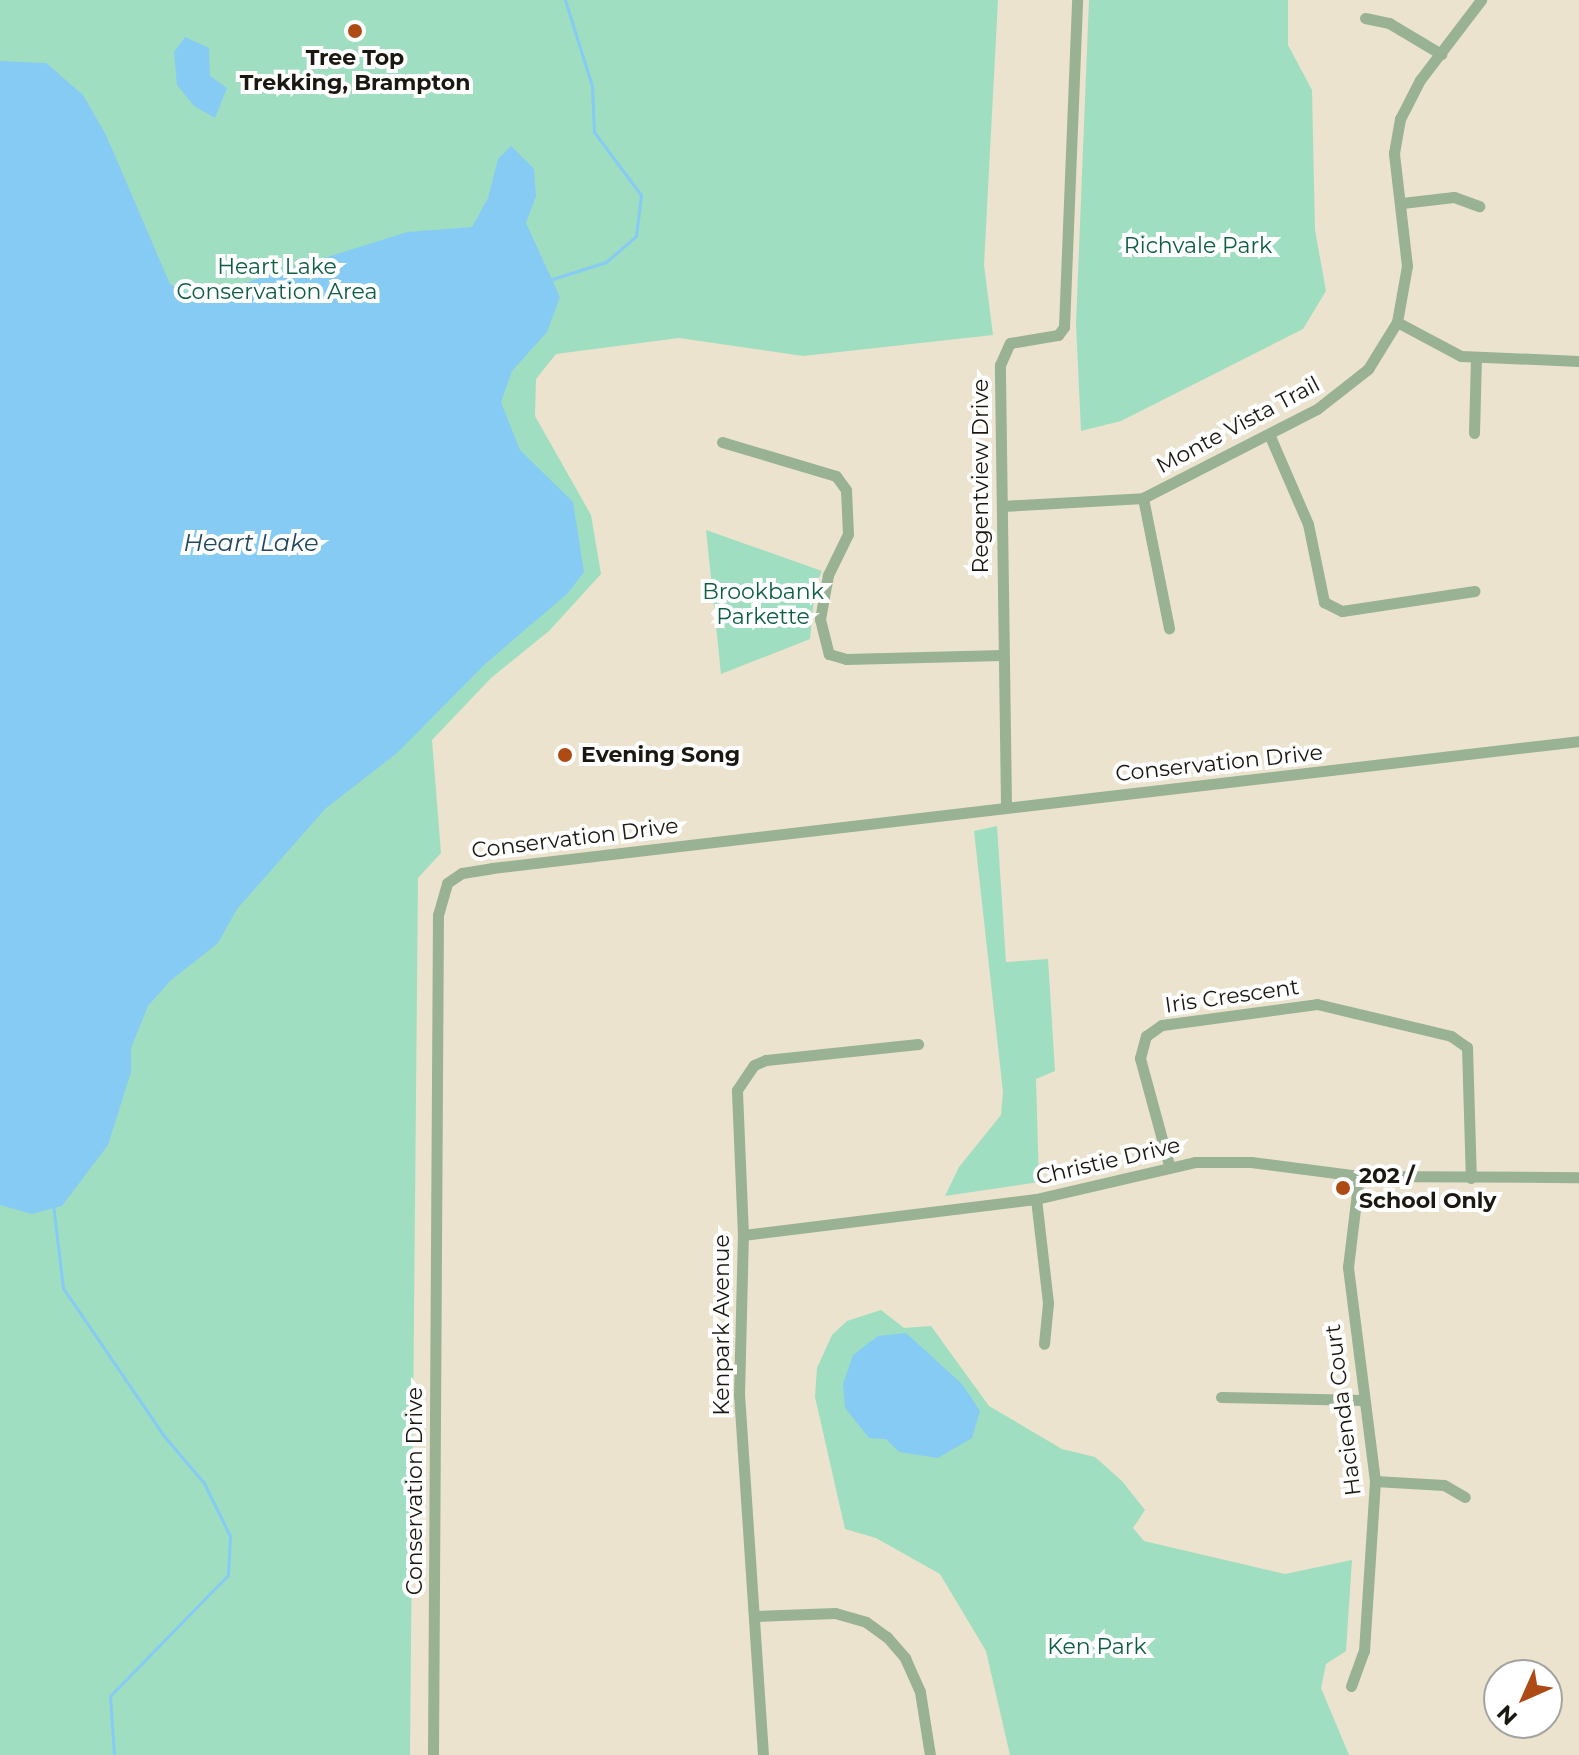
<!DOCTYPE html>
<style>
body{margin:0}
#map{position:relative;width:1579px;height:1755px;overflow:hidden;background:#ebe3cd;font-family:Montserrat,sans-serif}
div>[style]{position:absolute}
.green>*{inset:0;background:#a0dec1}
.water>*{inset:0;background:#86cbf4}
.stream>*{height:3px;margin:-1.5px;padding:0 1.5px;transform-origin:1.5px;border-radius:1.5px;background:#86cbf4}
.street>*{height:11px;margin:-5.5px;padding:0 5.5px;transform-origin:5.5px;border-radius:5.5px;background:#98b293}
.dots>*{width:22px;height:22px;translate:-50% -50%;box-sizing:border-box;border:4px solid #fff;border-radius:50%}
span{translate:-50% -50%;white-space:nowrap;text-align:center;line-height:1.15;-webkit-text-stroke:8px #fff;paint-order:stroke}
.poi-label{font-size:22px;color:#1a1810;font-weight:700}
.left{translate:0 -50%;text-align:left}
.park-label{font-size:22px;color:#0d5e43}
.street-label{font-size:22px;color:#1a1810}
.water-label{font-size:24px;color:#21485e;font-style:italic}
.north{position:absolute;left:1483px;top:1659px;width:80px;height:80px;box-sizing:border-box;background:#fff;border:2px solid #a3a39f;border-radius:50%;rotate:225deg;font-size:22px;font-weight:700;line-height:32px;text-align:center;color:#1a1810}
.north::after{content:'';display:block;margin:auto;width:28px;height:36px;background:#ae4b15;clip-path:polygon(50% 0,100% 100%,50% 72%,0 100%)}
</style>
<div id="map">
<div class="green">
<i style="clip-path:polygon(0 0,998px 0,984px 265px,993px 335px,803px 356px,679px 338px,556px 354px,536px 379px,535px 416px,591px 515px,601px 574px,549px 631px,491px 678px,432px 740px,441px 853px,418px 878px,410px 1755px,0 1755px)"></i>
<i style="clip-path:polygon(1089px 0,1288px 0,1288px 45px,1312px 90px,1315px 230px,1326px 291px,1303px 329px,1121px 421px,1081px 431px,1076px 324px)"></i>
<i style="clip-path:polygon(706px 530px,822px 571px,815px 587px,810px 639px,721px 674px)"></i>
<i style="clip-path:polygon(997px 826px,1006px 962px,1048px 959px,1055px 1071px,1036px 1079px,1039px 1182px,945px 1196px,959px 1167px,1001px 1115px,1003px 1092px,974px 831px)"></i>
<i style="clip-path:polygon(881px 1310px,904px 1328px,931px 1326px,989px 1406px,1062px 1449px,1095px 1457px,1122px 1481px,1145px 1510px,1133px 1528px,1144px 1541px,1285px 1574px,1352px 1560px,1346px 1651px,1326px 1664px,1321px 1688px,1349px 1755px,1010px 1755px,986px 1651px,940px 1574px,876px 1538px,845px 1529px,815px 1397px,817px 1368px,832px 1335px,847px 1321px)"></i>
</div>
<div class="water">
<i style="clip-path:polygon(185px 37px,209px 48px,210px 76px,227px 88px,215px 118px,194px 106px,177px 85px,174px 52px)"></i>
<i style="clip-path:polygon(0 61px,46px 63px,83px 95px,106px 135px,170px 284px,189px 294px,213px 293px,407px 232px,472px 227px,488px 198px,498px 159px,511px 146px,534px 169px,536px 196px,526px 223px,560px 297px,547px 332px,512px 371px,501px 402px,520px 450px,573px 502px,584px 572px,567px 594px,485px 664px,397px 753px,325px 809px,237px 909px,218px 943px,170px 981px,148px 1006px,131px 1048px,131px 1072px,108px 1145px,62px 1206px,32px 1214px,0 1205px)"></i>
<i style="clip-path:polygon(906px 1333px,962px 1384px,980px 1411px,972px 1438px,938px 1458px,899px 1452px,886px 1439px,869px 1438px,845px 1408px,843px 1384px,853px 1355px,878px 1336px)"></i>
</div>
<div class="stream">
<i style="left:546px;top:281px;width:63px;rotate:-17.6deg"></i>
<i style="left:606px;top:262px;width:40px;rotate:-41deg"></i>
<i style="left:636px;top:236px;width:41px;rotate:-83deg"></i>
<i style="left:641px;top:195px;width:79px;rotate:-126.7deg"></i>
<i style="left:594px;top:132px;width:46px;rotate:-92.5deg"></i>
<i style="left:592px;top:86px;width:90px;rotate:-107.4deg"></i>
<i style="left:53px;top:1204px;width:85px;rotate:83.2deg"></i>
<i style="left:63px;top:1288px;width:179px;rotate:55.7deg"></i>
<i style="left:164px;top:1436px;width:62px;rotate:49.6deg"></i>
<i style="left:204px;top:1483px;width:59px;rotate:63.9deg"></i>
<i style="left:230px;top:1536px;width:39px;rotate:93deg"></i>
<i style="left:228px;top:1575px;width:169px;rotate:134.3deg"></i>
<i style="left:110px;top:1696px;width:59px;rotate:86.1deg"></i>
</div>
<div class="street">
<i style="left:1365px;top:18px;width:25px;rotate:12deg"></i>
<i style="left:1389px;top:23px;width:61px;rotate:30.8deg"></i>
<i style="left:1402px;top:203px;width:52px;rotate:-6.6deg"></i>
<i style="left:1454px;top:197px;width:27px;rotate:20deg"></i>
<i style="left:1397px;top:322px;width:72px;rotate:28deg"></i>
<i style="left:1461px;top:356px;width:118px;rotate:2.4deg"></i>
<i style="left:1474px;top:433px;width:75px;rotate:-88.5deg"></i>
<i style="left:1269px;top:434px;width:98px;rotate:66.6deg"></i>
<i style="left:1308px;top:524px;width:80px;rotate:78.4deg"></i>
<i style="left:1324px;top:602px;width:20px;rotate:27deg"></i>
<i style="left:1342px;top:611px;width:134px;rotate:-8.6deg"></i>
<i style="left:722px;top:442px;width:119px;rotate:16.6deg"></i>
<i style="left:836px;top:476px;width:17px;rotate:54deg"></i>
<i style="left:846px;top:490px;width:44px;rotate:87.4deg"></i>
<i style="left:848px;top:534px;width:46px;rotate:116deg"></i>
<i style="left:828px;top:575px;width:45px;rotate:100.3deg"></i>
<i style="left:820px;top:619px;width:36px;rotate:76deg"></i>
<i style="left:829px;top:654px;width:18px;rotate:16deg"></i>
<i style="left:846px;top:659px;width:156px;rotate:-1.5deg"></i>
<i style="left:1143px;top:498px;width:133px;rotate:78.7deg"></i>
<i style="left:1002px;top:506px;width:141px;rotate:-3.2deg"></i>
<i style="left:1143px;top:498px;width:195px;rotate:-27.1deg"></i>
<i style="left:1317px;top:409px;width:65px;rotate:-38.1deg"></i>
<i style="left:1368px;top:369px;width:55px;rotate:-58.3deg"></i>
<i style="left:1397px;top:322px;width:57px;rotate:-79.9deg"></i>
<i style="left:1407px;top:266px;width:114px;rotate:-96.6deg"></i>
<i style="left:1394px;top:153px;width:35px;rotate:-80deg"></i>
<i style="left:1400px;top:119px;width:44px;rotate:-62.9deg"></i>
<i style="left:1420px;top:80px;width:101px;rotate:-52.7deg"></i>
<i style="left:1006px;top:805px;width:440px;rotate:-90.8deg"></i>
<i style="left:1000px;top:365px;width:24px;rotate:-66deg"></i>
<i style="left:1010px;top:343px;width:49px;rotate:-9.5deg"></i>
<i style="left:1058px;top:335px;width:10px;rotate:-53deg"></i>
<i style="left:1064px;top:327px;width:327px;rotate:-87.7deg"></i>
<i style="left:1169px;top:1165px;width:111px;rotate:-105.2deg"></i>
<i style="left:1140px;top:1058px;width:23px;rotate:-75deg"></i>
<i style="left:1146px;top:1036px;width:19px;rotate:-35deg"></i>
<i style="left:1162px;top:1025px;width:156px;rotate:-7.7deg"></i>
<i style="left:1317px;top:1004px;width:138px;rotate:13.4deg"></i>
<i style="left:1451px;top:1036px;width:19px;rotate:35deg"></i>
<i style="left:1467px;top:1047px;width:131px;rotate:88.3deg"></i>
<i style="left:1036px;top:1199px;width:105px;rotate:83.4deg"></i>
<i style="left:1048px;top:1303px;width:41px;rotate:95.6deg"></i>
<i style="left:743px;top:1235px;width:295px;rotate:-7deg"></i>
<i style="left:1036px;top:1199px;width:163px;rotate:-13.1deg"></i>
<i style="left:1195px;top:1162px;width:56px"></i>
<i style="left:1251px;top:1162px;width:109px;rotate:7.4deg"></i>
<i style="left:1359px;top:1176px;width:220px;rotate:0.3deg"></i>
<i style="left:1221px;top:1397px;width:143px;rotate:1.2deg"></i>
<i style="left:1375px;top:1481px;width:69px;rotate:3.3deg"></i>
<i style="left:1444px;top:1485px;width:24px;rotate:30deg"></i>
<i style="left:754px;top:1616px;width:81px;rotate:-2.1deg"></i>
<i style="left:835px;top:1613px;width:32px;rotate:16deg"></i>
<i style="left:866px;top:1622px;width:26px;rotate:36deg"></i>
<i style="left:887px;top:1637px;width:28px;rotate:49deg"></i>
<i style="left:905px;top:1658px;width:37px;rotate:66deg"></i>
<i style="left:920px;top:1692px;width:64px;rotate:81deg"></i>
<i style="left:1351px;top:1686px;width:37px;rotate:-70deg"></i>
<i style="left:1364px;top:1651px;width:170px;rotate:-86.3deg"></i>
<i style="left:1375px;top:1481px;width:216px;rotate:-97.2deg"></i>
<i style="left:1348px;top:1267px;width:92px;rotate:-83.1deg"></i>
<i style="left:433px;top:1755px;width:840px;rotate:-89.66deg"></i>
<i style="left:438px;top:915px;width:33px;rotate:-74deg"></i>
<i style="left:447px;top:883px;width:18px;rotate:-34deg"></i>
<i style="left:462px;top:873px;width:30px;rotate:-9deg"></i>
<i style="left:492px;top:868px;width:1094px;rotate:-6.66deg"></i>
<i style="left:763px;top:1755px;width:361px;rotate:-93.8deg"></i>
<i style="left:739px;top:1395px;width:160px;rotate:-88.6deg"></i>
<i style="left:743px;top:1235px;width:145px;rotate:-92.4deg"></i>
<i style="left:737px;top:1090px;width:30px;rotate:-56deg"></i>
<i style="left:754px;top:1065px;width:13px;rotate:-23deg"></i>
<i style="left:766px;top:1060px;width:153px;rotate:-6deg"></i>
</div>
<div class="dots">
<i style="left:355px;top:31px;background:#ae4b15"></i>
<i style="left:565px;top:755px;background:#ae4b15"></i>
<i style="left:1343px;top:1188px;background:#ae4b15"></i>
</div>
<div class="poi-label">
<span style="left:355px;top:70px">Tree Top<br>Trekking, Brampton</span>
<span class="left" style="left:581px;top:755px">Evening Song</span>
<span class="left" style="left:1359px;top:1188px">202 /<br>School Only</span>
</div>
<div class="park-label">
<span style="left:1198px;top:246px">Richvale Park</span>
<span style="left:277px;top:279px">Heart Lake<br>Conservation Area</span>
<span style="left:763px;top:604px">Brookbank<br>Parkette</span>
<span style="left:1097px;top:1647px">Ken Park</span>
</div>
<div class="street-label">
<span style="left:1238px;top:425px;rotate:-28deg">Monte Vista Trail</span>
<span style="left:981px;top:476px;rotate:-90deg">Regentview Drive</span>
<span style="left:1219px;top:763px;rotate:-6deg">Conservation Drive</span>
<span style="left:575px;top:838px;rotate:-7deg">Conservation Drive</span>
<span style="left:1232px;top:996px;rotate:-8deg">Iris Crescent</span>
<span style="left:1108px;top:1161px;rotate:-13deg">Christie Drive</span>
<span style="left:722px;top:1325px;rotate:-90deg">Kenpark Avenue</span>
<span style="left:1343px;top:1410px;rotate:-97deg">Hacienda Court</span>
<span style="left:415px;top:1491px;rotate:-90deg">Conservation Drive</span>
</div>
<div class="water-label">
<span style="left:251px;top:543px">Heart Lake</span>
</div>
<div class="north">N</div>
</div>
